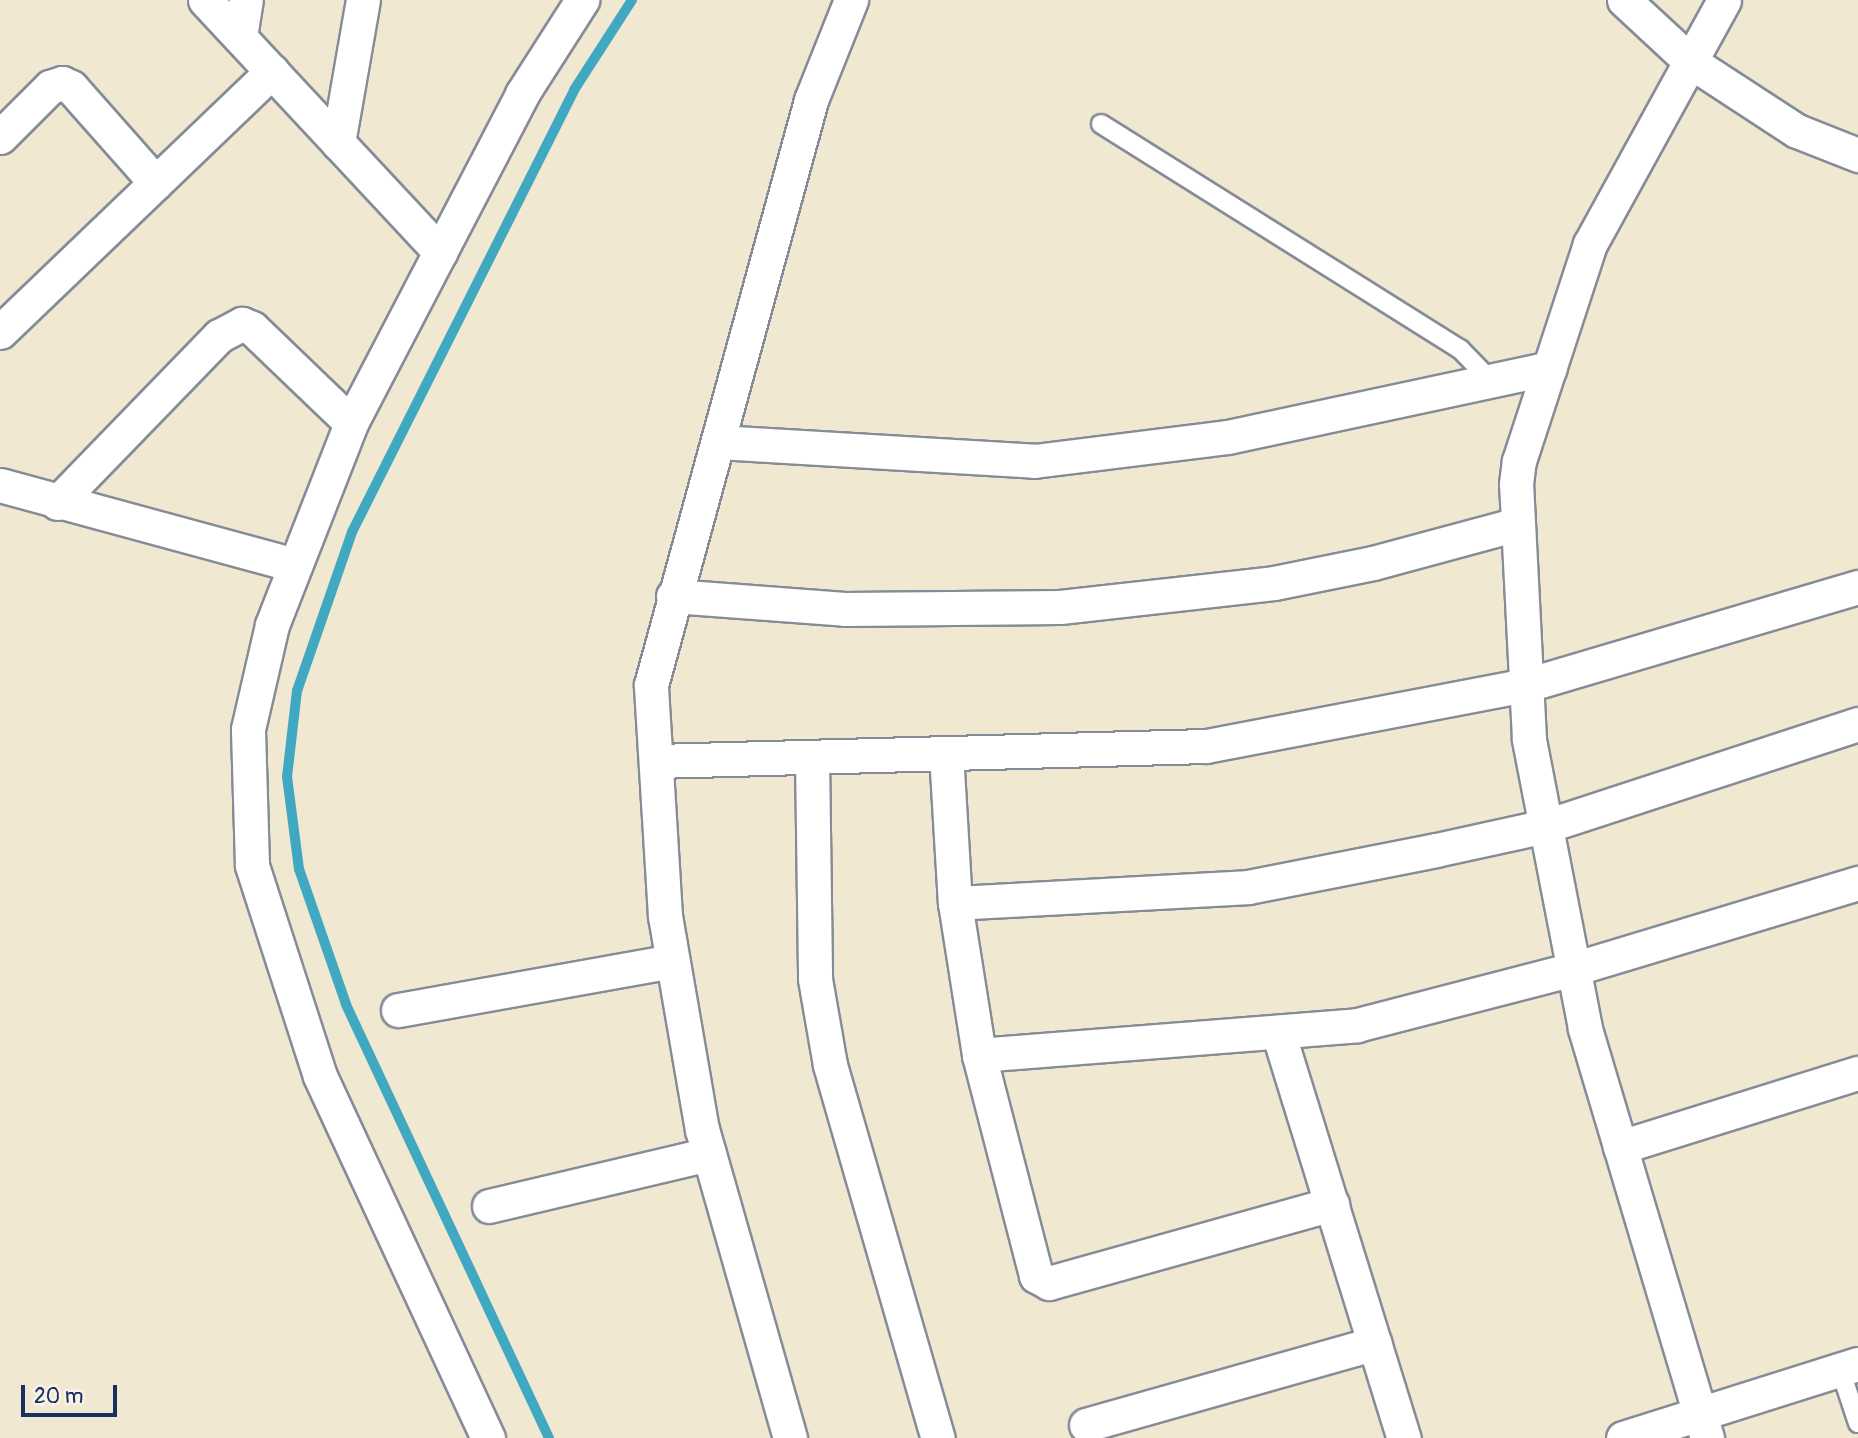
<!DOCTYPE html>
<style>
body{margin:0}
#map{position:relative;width:1858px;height:1438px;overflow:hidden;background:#f0e8d0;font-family:Pangolin,sans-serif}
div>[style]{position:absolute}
.stream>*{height:10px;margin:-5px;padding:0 5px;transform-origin:5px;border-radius:5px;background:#41a8c1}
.roads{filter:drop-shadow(2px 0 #868c97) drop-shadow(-2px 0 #868c97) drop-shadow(0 2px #868c97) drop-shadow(0 -2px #868c97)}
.lane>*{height:18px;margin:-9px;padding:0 9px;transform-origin:9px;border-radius:9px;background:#fff}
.street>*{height:33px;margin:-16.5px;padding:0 16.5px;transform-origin:16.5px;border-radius:16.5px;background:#fff}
span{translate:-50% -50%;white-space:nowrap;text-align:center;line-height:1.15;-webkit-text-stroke:6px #f7f3e8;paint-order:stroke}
.scale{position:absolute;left:21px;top:1385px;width:96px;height:32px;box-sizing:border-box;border:4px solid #1b2f5e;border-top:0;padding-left:9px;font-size:21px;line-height:24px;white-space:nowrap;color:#1b2f5e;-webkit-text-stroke:5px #f7f3e8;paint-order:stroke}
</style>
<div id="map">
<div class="stream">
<i style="left:549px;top:1438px;width:479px;rotate:-115.1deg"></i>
<i style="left:346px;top:1004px;width:143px;rotate:-109.2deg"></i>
<i style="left:299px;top:869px;width:93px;rotate:-97.4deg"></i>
<i style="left:287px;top:777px;width:87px;rotate:-83.4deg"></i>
<i style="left:297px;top:691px;width:168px;rotate:-70.9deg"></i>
<i style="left:352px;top:532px;width:495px;rotate:-63.3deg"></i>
<i style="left:574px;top:90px;width:107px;rotate:-57.2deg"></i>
</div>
<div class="roads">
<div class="lane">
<i style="left:1101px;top:124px;width:424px;rotate:32.1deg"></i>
<i style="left:1460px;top:349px;width:43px;rotate:45.9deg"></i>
<i style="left:1840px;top:1369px;width:57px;rotate:71.6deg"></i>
</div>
<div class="street">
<i style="left:205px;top:0;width:345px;rotate:47deg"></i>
<i style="left:1624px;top:0;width:91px;rotate:42.8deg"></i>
<i style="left:1691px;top:62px;width:126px;rotate:33.1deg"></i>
<i style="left:1797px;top:131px;width:66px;rotate:21.5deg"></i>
<i style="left:240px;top:37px;width:37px;rotate:-81deg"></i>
<i style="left:0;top:137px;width:71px;rotate:-45deg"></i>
<i style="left:50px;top:87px;width:13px;rotate:-18deg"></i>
<i style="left:62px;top:83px;width:10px;rotate:24deg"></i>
<i style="left:71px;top:87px;width:128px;rotate:48.5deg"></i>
<i style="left:338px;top:143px;width:145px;rotate:-80.1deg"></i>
<i style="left:0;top:332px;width:377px;rotate:-43.8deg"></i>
<i style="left:718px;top:442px;width:317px;rotate:3.4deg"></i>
<i style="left:1034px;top:461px;width:195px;rotate:-7.1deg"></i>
<i style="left:1228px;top:437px;width:329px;rotate:-12.1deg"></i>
<i style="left:0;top:485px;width:306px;rotate:15.2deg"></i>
<i style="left:57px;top:503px;width:233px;rotate:-45.9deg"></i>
<i style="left:219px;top:336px;width:26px;rotate:-28deg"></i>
<i style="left:242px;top:324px;width:11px;rotate:22deg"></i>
<i style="left:252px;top:328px;width:137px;rotate:43.8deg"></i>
<i style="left:673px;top:596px;width:172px;rotate:4.3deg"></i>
<i style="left:845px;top:609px;width:215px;rotate:-0.5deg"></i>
<i style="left:1060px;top:607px;width:215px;rotate:-6.4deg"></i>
<i style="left:1274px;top:583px;width:101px;rotate:-11.4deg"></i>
<i style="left:1373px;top:563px;width:150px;rotate:-15.1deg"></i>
<i style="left:946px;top:753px;width:150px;rotate:86.6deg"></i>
<i style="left:955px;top:903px;width:154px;rotate:81deg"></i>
<i style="left:979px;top:1055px;width:228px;rotate:75.5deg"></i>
<i style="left:1036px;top:1276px;width:15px;rotate:28deg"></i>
<i style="left:1049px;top:1283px;width:294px;rotate:-15.6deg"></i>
<i style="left:812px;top:757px;width:222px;rotate:89.2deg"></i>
<i style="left:815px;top:979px;width:87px;rotate:80.1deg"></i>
<i style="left:830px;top:1065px;width:388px;rotate:73.9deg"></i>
<i style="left:656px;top:761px;width:550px;rotate:-1.56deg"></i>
<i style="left:1206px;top:746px;width:327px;rotate:-10.8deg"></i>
<i style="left:1527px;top:685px;width:345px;rotate:-16.5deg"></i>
<i style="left:955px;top:903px;width:293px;rotate:-3.1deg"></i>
<i style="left:1248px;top:887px;width:192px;rotate:-11.1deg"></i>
<i style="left:1436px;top:850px;width:113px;rotate:-12.3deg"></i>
<i style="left:1546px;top:826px;width:328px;rotate:-18.1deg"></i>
<i style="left:398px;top:1010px;width:278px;rotate:-10.1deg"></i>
<i style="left:1278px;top:1032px;width:425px;rotate:72.8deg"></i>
<i style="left:979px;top:1055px;width:379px;rotate:-4.5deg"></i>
<i style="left:1357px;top:1025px;width:223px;rotate:-14.5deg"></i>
<i style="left:1573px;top:969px;width:298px;rotate:-16.8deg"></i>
<i style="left:1620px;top:1147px;width:249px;rotate:-17.3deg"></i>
<i style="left:489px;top:1206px;width:226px;rotate:-13.3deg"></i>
<i style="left:1086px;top:1425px;width:300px;rotate:-15.8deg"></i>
<i style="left:488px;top:1438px;width:399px;rotate:-114.9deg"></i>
<i style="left:320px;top:1076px;width:222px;rotate:-107.9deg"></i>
<i style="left:252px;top:865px;width:136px;rotate:-91.7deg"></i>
<i style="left:248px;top:729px;width:107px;rotate:-77deg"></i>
<i style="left:272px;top:625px;width:217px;rotate:-68.6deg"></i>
<i style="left:351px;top:423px;width:371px;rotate:-62.5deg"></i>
<i style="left:522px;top:94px;width:112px;rotate:-57.4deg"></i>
<i style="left:790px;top:1438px;width:320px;rotate:-105.9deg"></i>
<i style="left:702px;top:1130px;width:217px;rotate:-99.8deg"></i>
<i style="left:665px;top:916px;width:231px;rotate:-93.5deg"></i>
<i style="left:651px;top:685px;width:606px;rotate:-74.7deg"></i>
<i style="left:811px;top:100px;width:108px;rotate:-68.2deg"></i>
<i style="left:1623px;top:1438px;width:246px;rotate:-17.5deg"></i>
<i style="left:1707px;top:1438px;width:428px;rotate:-106.6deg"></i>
<i style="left:1585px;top:1028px;width:294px;rotate:-101deg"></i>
<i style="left:1529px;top:739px;width:255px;rotate:-92.9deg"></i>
<i style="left:1516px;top:484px;width:23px;rotate:-83deg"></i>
<i style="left:1519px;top:461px;width:228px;rotate:-71.9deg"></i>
<i style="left:1590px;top:244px;width:278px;rotate:-61.2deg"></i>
</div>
</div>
<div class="scale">20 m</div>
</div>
